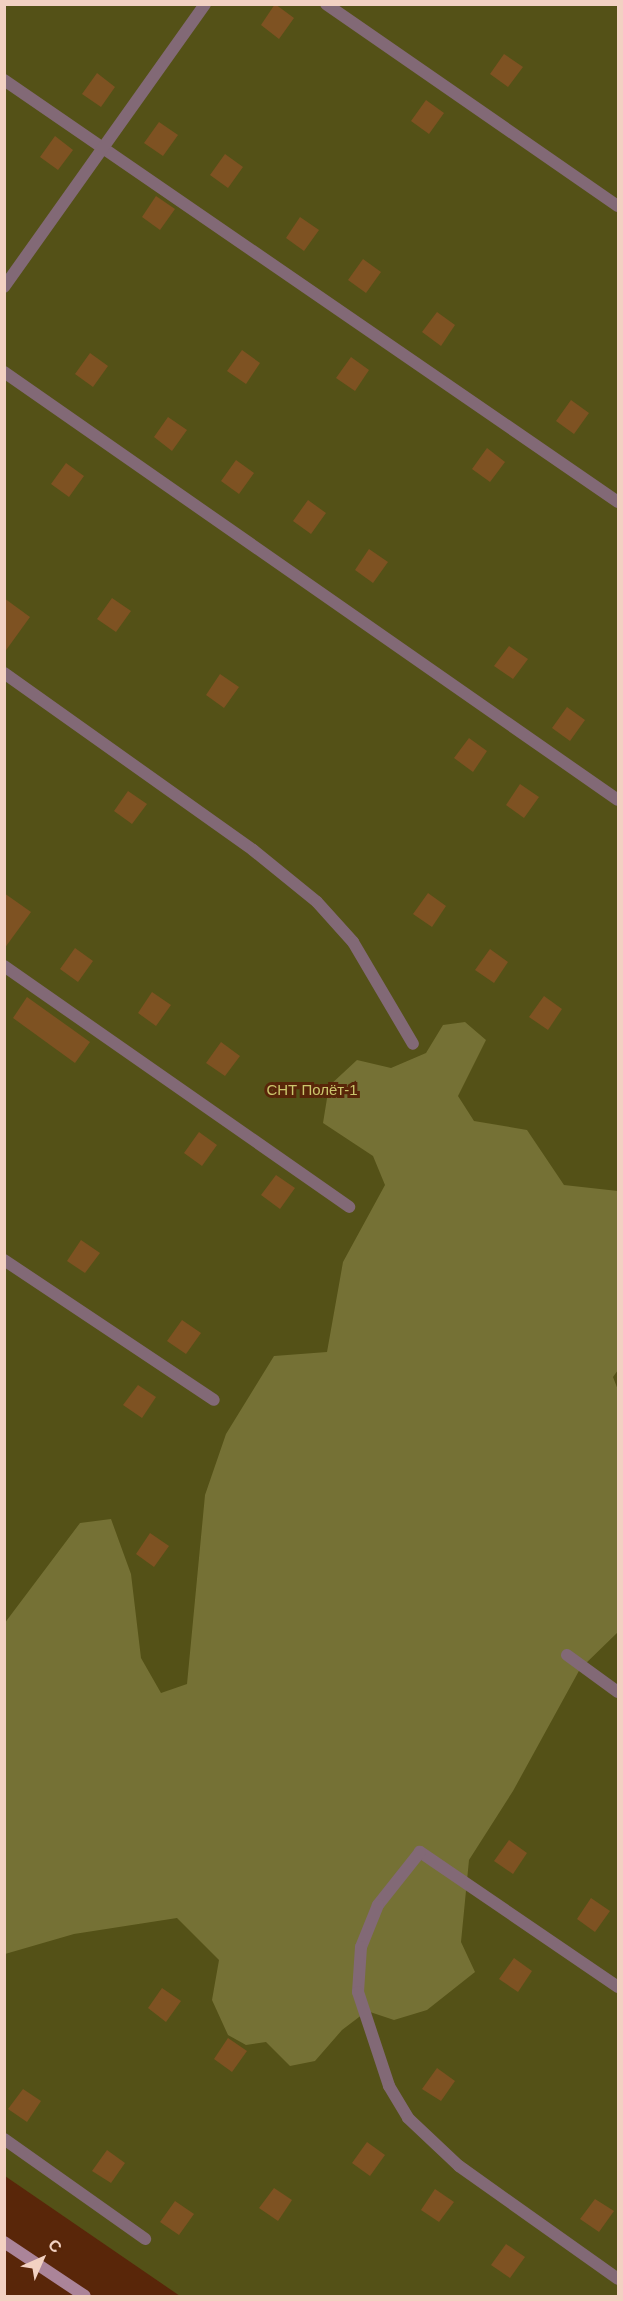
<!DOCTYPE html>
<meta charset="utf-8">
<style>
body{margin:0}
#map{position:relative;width:623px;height:2301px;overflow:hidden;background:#592609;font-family:Helvetica,sans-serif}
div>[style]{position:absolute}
.green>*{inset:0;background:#545117}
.forest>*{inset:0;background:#757135}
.building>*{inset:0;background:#7e5222}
.lane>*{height:12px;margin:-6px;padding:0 6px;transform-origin:6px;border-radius:6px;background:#826976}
.secondary>*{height:12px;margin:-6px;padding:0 6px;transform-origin:6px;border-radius:6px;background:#ab8499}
span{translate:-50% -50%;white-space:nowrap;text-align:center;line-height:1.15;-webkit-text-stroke:6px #592609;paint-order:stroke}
.park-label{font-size:15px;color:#cbc66d}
.frame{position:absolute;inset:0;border:6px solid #f2d1c2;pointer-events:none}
.north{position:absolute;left:12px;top:2229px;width:60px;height:60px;-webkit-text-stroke:4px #592609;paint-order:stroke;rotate:45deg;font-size:16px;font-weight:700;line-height:24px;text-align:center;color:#f2d1c2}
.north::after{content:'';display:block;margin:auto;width:21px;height:27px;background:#f2d1c2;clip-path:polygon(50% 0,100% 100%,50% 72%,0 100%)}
</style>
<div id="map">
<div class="green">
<i style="clip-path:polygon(5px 5px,618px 5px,618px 2296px,180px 2296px,5px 2176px)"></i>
</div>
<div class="forest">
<i style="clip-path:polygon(465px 1022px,486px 1040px,458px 1096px,474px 1121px,527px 1130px,564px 1185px,618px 1191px,618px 1370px,613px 1377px,618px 1390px,618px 1632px,580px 1669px,513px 1791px,469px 1860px,461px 1942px,475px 1972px,427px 2010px,394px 2020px,367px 2011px,342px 2030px,315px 2061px,290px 2066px,266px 2042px,246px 2045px,228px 2035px,212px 2000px,219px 1960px,177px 1918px,74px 1934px,5px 1954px,4px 1624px,80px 1523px,111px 1519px,131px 1574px,141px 1658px,161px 1693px,187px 1684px,205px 1495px,226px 1434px,274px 1356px,327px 1352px,343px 1262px,385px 1185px,373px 1156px,323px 1123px,329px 1086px,357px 1060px,391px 1068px,426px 1053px,443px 1025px)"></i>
</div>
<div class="building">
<i style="clip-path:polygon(275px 4px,294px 18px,279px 39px,261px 25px)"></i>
<i style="clip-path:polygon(504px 54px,523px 67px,508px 87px,490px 74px)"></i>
<i style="clip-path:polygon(97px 73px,115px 87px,101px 107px,82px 94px)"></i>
<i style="clip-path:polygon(426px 100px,444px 113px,429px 134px,411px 121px)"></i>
<i style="clip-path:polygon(159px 122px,178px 135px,163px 156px,144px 143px)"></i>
<i style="clip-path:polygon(55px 136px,73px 150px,58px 170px,40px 157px)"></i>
<i style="clip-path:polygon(225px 154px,243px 167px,228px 188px,210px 175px)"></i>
<i style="clip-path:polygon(156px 196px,175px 209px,160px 230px,142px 217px)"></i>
<i style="clip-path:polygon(300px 217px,319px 230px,304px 251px,286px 238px)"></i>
<i style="clip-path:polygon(363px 259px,381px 272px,366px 293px,348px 280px)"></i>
<i style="clip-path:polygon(437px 312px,455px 325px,441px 346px,422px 332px)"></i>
<i style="clip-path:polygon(242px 350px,260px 363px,246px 384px,227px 371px)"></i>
<i style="clip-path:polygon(90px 353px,108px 366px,93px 387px,75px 374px)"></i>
<i style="clip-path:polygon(351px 357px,369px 370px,355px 391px,336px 378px)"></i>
<i style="clip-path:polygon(571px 400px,589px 413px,574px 434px,556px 421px)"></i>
<i style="clip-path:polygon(168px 417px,187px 430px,172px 451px,154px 437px)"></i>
<i style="clip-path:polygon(487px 448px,505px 462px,490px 482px,472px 469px)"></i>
<i style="clip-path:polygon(236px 460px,254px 473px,239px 494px,221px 481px)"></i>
<i style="clip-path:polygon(66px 463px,84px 476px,69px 497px,51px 484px)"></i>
<i style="clip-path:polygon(308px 500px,326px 513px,311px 534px,293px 521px)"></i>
<i style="clip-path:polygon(369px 549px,388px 562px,373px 583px,355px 570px)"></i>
<i style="clip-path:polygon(4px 598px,30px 617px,4px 653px)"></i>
<i style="clip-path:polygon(112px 598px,131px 611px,116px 632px,97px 619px)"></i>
<i style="clip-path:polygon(509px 646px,528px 659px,513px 679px,494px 666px)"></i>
<i style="clip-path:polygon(220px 674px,239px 687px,224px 708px,206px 695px)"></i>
<i style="clip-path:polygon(567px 707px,585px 720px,570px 741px,552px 728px)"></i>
<i style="clip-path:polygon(469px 738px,487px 751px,473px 772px,454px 758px)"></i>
<i style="clip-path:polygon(520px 784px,539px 797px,524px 818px,506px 805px)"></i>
<i style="clip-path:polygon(128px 791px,147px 804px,132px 824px,114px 811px)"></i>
<i style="clip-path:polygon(4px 893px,31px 912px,4px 949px)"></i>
<i style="clip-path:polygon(428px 893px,446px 906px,432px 927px,413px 914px)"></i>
<i style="clip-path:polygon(75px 948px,93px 961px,78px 982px,60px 969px)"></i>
<i style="clip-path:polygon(490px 949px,508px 962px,494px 983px,475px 970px)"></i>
<i style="clip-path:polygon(152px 992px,171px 1005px,156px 1026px,138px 1013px)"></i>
<i style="clip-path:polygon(544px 996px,562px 1009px,548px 1030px,529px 1017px)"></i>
<i style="clip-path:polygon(27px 997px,90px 1042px,75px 1063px,13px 1018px)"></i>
<i style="clip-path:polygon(221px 1042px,240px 1056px,225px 1076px,206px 1063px)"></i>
<i style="clip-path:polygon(199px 1132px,217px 1145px,202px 1166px,184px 1153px)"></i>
<i style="clip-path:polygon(276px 1175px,295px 1188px,280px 1209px,261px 1195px)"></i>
<i style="clip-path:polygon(81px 1240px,100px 1253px,85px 1273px,67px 1261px)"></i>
<i style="clip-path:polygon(182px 1320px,201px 1333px,186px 1354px,167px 1341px)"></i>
<i style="clip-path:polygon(138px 1385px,156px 1397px,142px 1418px,123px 1405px)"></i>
<i style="clip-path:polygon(150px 1533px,169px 1546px,154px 1567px,136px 1554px)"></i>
<i style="clip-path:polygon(509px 1840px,527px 1853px,513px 1874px,494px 1861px)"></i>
<i style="clip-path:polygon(591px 1898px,610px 1911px,595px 1932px,577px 1919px)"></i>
<i style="clip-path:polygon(514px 1958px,532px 1971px,518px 1992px,499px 1979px)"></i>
<i style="clip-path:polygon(162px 1988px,181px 2001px,166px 2022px,148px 2008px)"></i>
<i style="clip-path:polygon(228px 2038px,247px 2051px,232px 2072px,214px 2059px)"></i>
<i style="clip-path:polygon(437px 2068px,455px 2081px,441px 2101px,422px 2089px)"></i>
<i style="clip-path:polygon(23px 2089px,41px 2101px,27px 2122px,8px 2109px)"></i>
<i style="clip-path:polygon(367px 2142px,385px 2155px,370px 2176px,352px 2163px)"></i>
<i style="clip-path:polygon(107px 2150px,125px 2163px,111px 2183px,92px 2171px)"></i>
<i style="clip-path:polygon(274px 2188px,292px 2200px,278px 2221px,259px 2208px)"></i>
<i style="clip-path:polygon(435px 2189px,454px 2202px,439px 2222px,421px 2210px)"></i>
<i style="clip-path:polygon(595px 2199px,614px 2211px,599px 2232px,580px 2219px)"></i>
<i style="clip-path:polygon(175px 2201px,194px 2214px,179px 2235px,160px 2222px)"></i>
<i style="clip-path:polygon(506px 2244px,525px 2257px,510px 2278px,491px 2265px)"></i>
</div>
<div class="lane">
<i style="left:326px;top:4px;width:355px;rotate:34.7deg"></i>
<i style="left:4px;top:80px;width:745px;rotate:34.5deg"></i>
<i style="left:4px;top:287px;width:347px;rotate:-54.6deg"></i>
<i style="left:4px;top:372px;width:748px;rotate:34.88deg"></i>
<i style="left:4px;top:673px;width:305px;rotate:35.4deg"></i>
<i style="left:253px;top:850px;width:82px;rotate:39.1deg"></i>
<i style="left:317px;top:902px;width:54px;rotate:48deg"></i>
<i style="left:353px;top:942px;width:118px;rotate:59.5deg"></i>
<i style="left:4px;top:966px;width:421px;rotate:34.9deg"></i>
<i style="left:4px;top:1260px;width:252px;rotate:33.7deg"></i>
<i style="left:567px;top:1655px;width:63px;rotate:36deg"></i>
<i style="left:618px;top:1987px;width:240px;rotate:-145.7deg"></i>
<i style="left:420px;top:1852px;width:68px;rotate:128.4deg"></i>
<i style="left:378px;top:1905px;width:45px;rotate:112deg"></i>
<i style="left:361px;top:1947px;width:45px;rotate:93.8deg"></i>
<i style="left:358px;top:1992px;width:99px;rotate:71.7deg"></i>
<i style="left:389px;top:2086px;width:37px;rotate:59deg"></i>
<i style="left:408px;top:2118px;width:70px;rotate:43.3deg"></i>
<i style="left:459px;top:2166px;width:195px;rotate:35.4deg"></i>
<i style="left:4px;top:2139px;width:173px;rotate:35.3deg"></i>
</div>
<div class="secondary">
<i style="left:4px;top:2242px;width:97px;rotate:33.7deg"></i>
</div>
<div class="park-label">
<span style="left:312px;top:1090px">СНТ Полёт-1</span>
</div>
<div class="frame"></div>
<div class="north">С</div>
</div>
